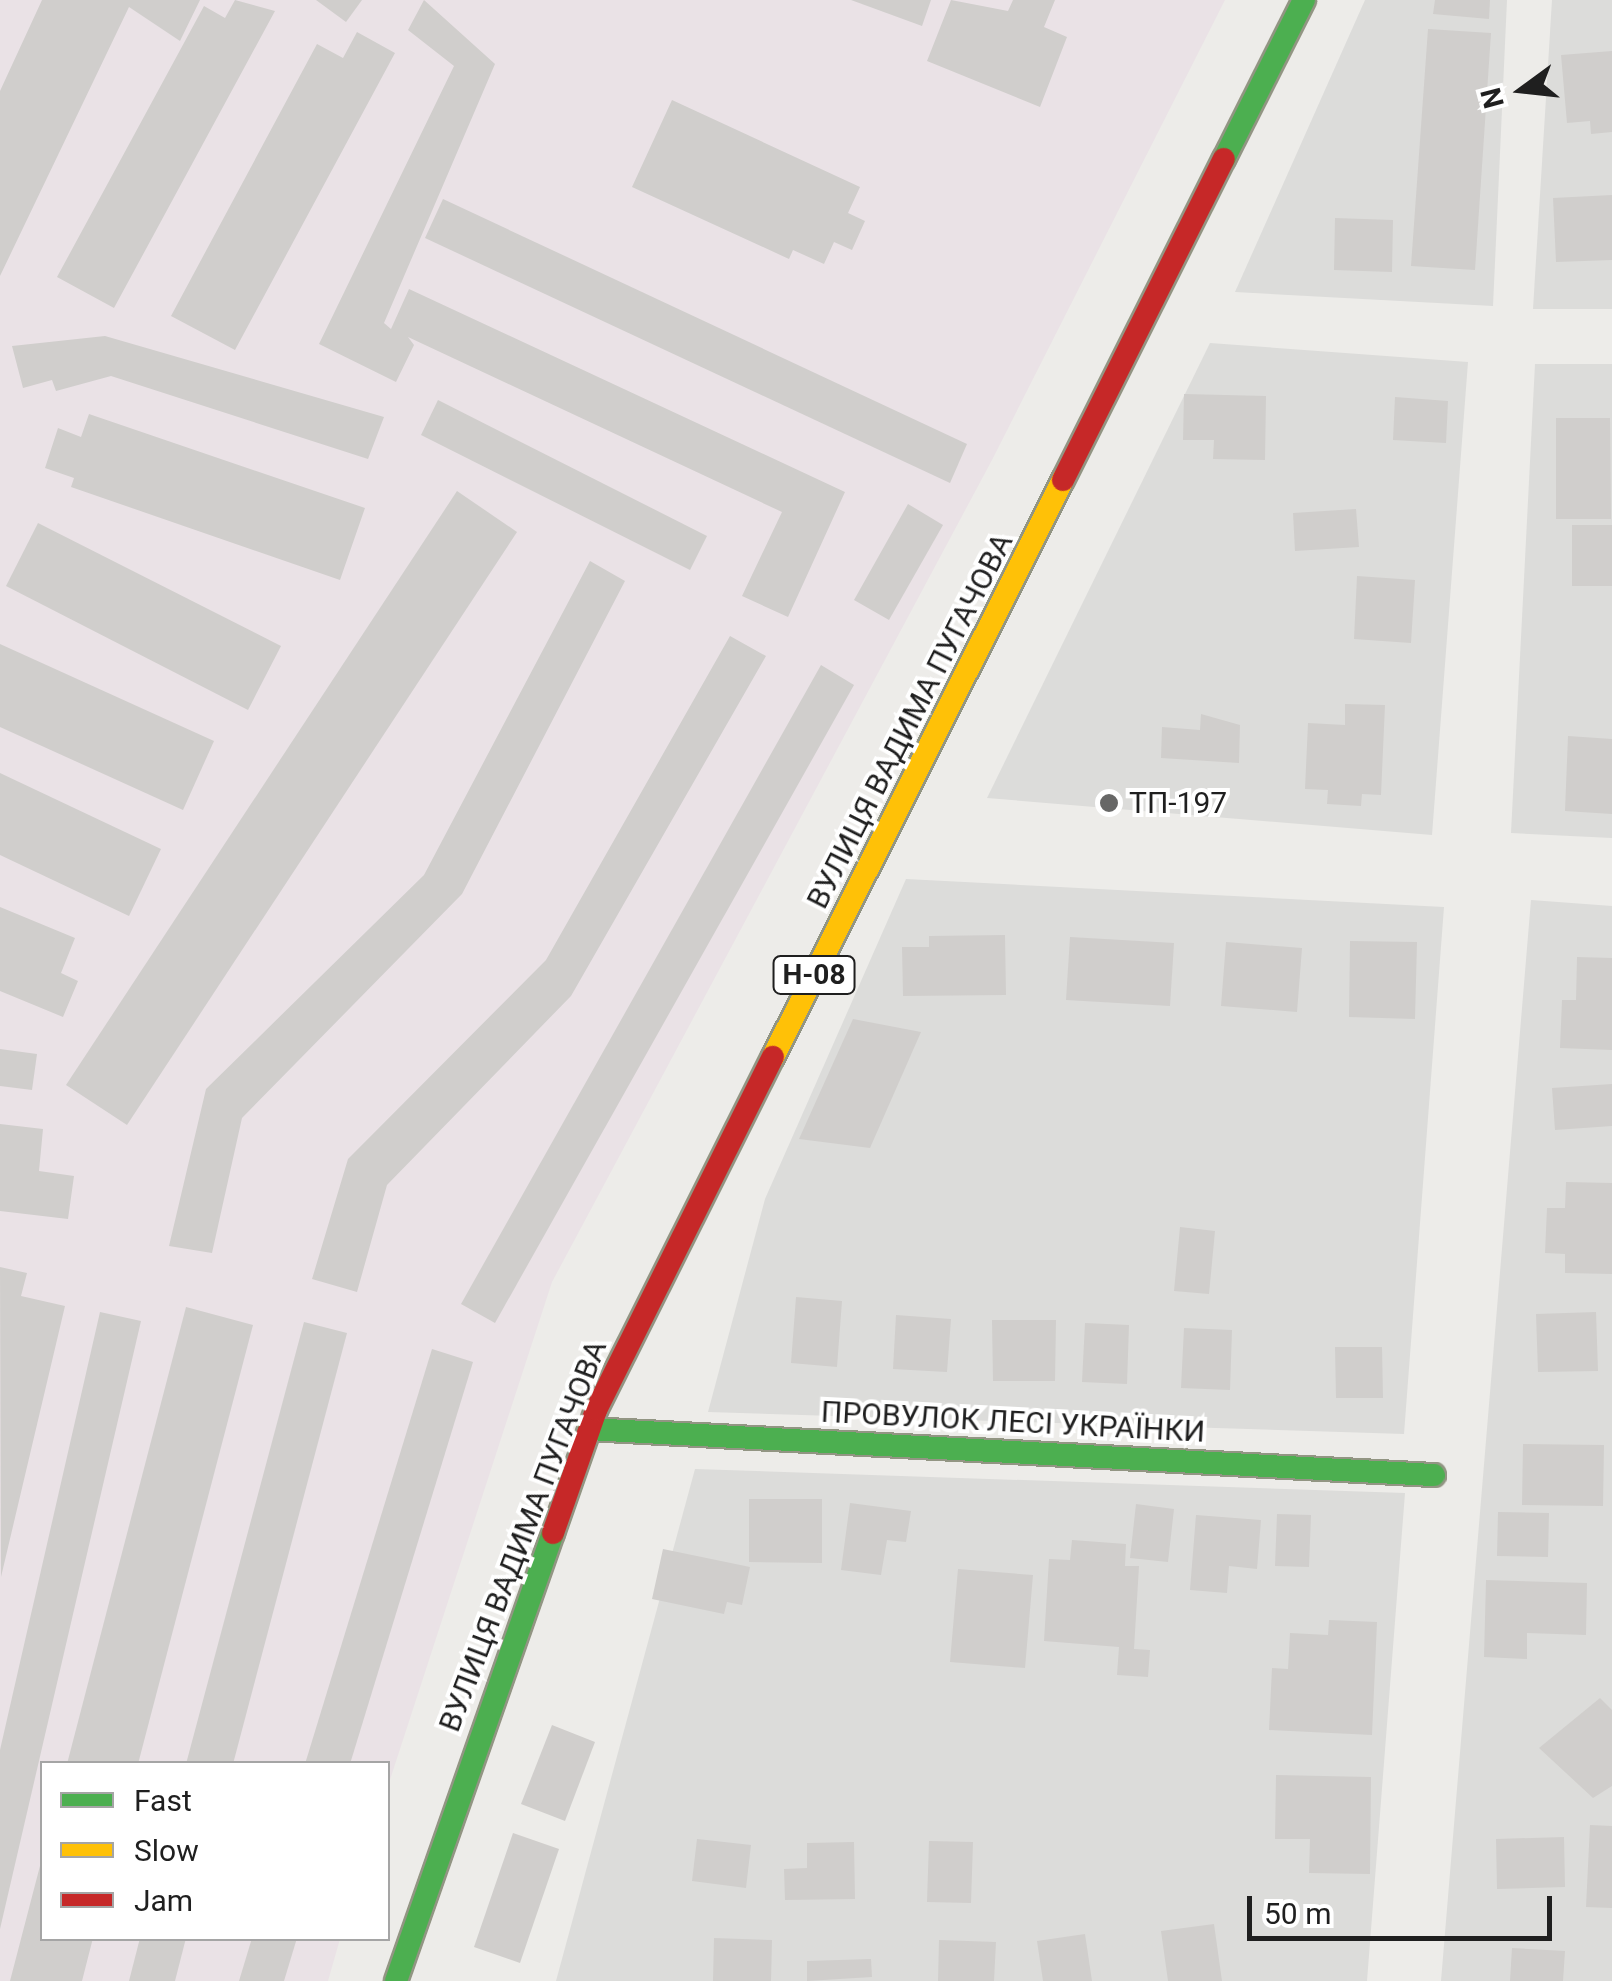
<!DOCTYPE html>
<meta charset="utf-8">
<style>
body{margin:0}
#map{position:relative;width:1612px;height:1981px;overflow:hidden;background:#edece9;font-family:Roboto,sans-serif}
div>[style]{position:absolute}
.residential>*{inset:0;background:#dcdcda}
.industrial>*{inset:0;background:#eae2e6}
.building>*{inset:0;background:#d0cecc}
.roads{filter:drop-shadow(2px 0 #929583) drop-shadow(-2px 0 #929583) drop-shadow(0 2px #929583) drop-shadow(0 -2px #929583)}
.fast>*{height:22px;margin:-11px;padding:0 11px;transform-origin:11px;border-radius:11px;background:#4caf50}
.slow>*{height:22px;margin:-11px;padding:0 11px;transform-origin:11px;border-radius:11px;background:#ffc107}
.jam>*{height:22px;margin:-11px;padding:0 11px;transform-origin:11px;border-radius:11px;background:#c62828}
.dots>*{width:28px;height:28px;translate:-50% -50%;box-sizing:border-box;border:5px solid #fff;border-radius:50%}
span{translate:-50% -50%;white-space:nowrap;text-align:center;line-height:1.15;-webkit-text-stroke:8px #fff;paint-order:stroke}
.shield-label span{padding:2px 8px;background:#fff;border:2px solid;border-radius:8px;-webkit-text-stroke-width:0}
.shield-label{font-size:28px;color:#1f1f1f;font-weight:700}
.street-label{font-size:30px;color:#1f1f1f}
.poi-label{font-size:30px;color:#1f1f1f}
.left{translate:0 -50%;text-align:left}
.legend{position:absolute;left:40px;top:1761px;width:350px;height:180px;box-sizing:border-box;background:#fff;border:2px solid #a5a5a5;margin:0;padding:12px 18px;list-style:none;font-size:30px;color:#1f1f1f}
.legend li{display:flex;align-items:center;gap:20px;height:50px}
.legend b{width:50px;border:2px solid #a5a5a5}
.north{position:absolute;left:1472px;top:40px;width:100px;height:100px;-webkit-text-stroke:8px #fff;paint-order:stroke;rotate:255deg;font-size:28px;font-weight:700;line-height:40px;text-align:center;color:#1f1f1f}
.north::after{content:'';display:block;margin:auto;width:35px;height:45px;background:#1f1f1f;clip-path:polygon(50% 0,100% 100%,50% 72%,0 100%)}
.scale{position:absolute;left:1247px;top:1896px;width:305px;height:45px;box-sizing:border-box;border:5px solid #1f1f1f;border-top:0;padding-left:12px;font-size:30px;line-height:35px;white-space:nowrap;color:#1f1f1f;-webkit-text-stroke:8px #fff;paint-order:stroke}
</style>
<div id="map">
<div class="residential">
<i style="clip-path:polygon(1365px 0,1507px 0,1493px 306px,1235px 292px)"></i>
<i style="clip-path:polygon(1552px 0,1612px 0,1612px 309px,1533px 309px)"></i>
<i style="clip-path:polygon(1210px 343px,1468px 362px,1432px 835px,987px 798px)"></i>
<i style="clip-path:polygon(1535px 364px,1612px 364px,1612px 838px,1511px 833px)"></i>
<i style="clip-path:polygon(906px 879px,1444px 907px,1404px 1434px,708px 1412px,765px 1199px)"></i>
<i style="clip-path:polygon(1531px 900px,1612px 906px,1612px 1981px,1441px 1981px)"></i>
<i style="clip-path:polygon(695px 1469px,1405px 1493px,1367px 1981px,556px 1981px)"></i>
</div>
<div class="industrial">
<i style="clip-path:polygon(0 0,1225px 0,992px 460px,552px 1282px,388px 1786px,388px 1764px,42px 1764px,42px 1938px,340px 1939px,328px 1981px,0 1981px)"></i>
</div>
<div class="building">
<i style="clip-path:polygon(42px 0,200px 0,180px 41px,129px 7px,0 276px,0 91px)"></i>
<i style="clip-path:polygon(235px 0,275px 11px,114px 308px,57px 277px,204px 6px,225px 18px)"></i>
<i style="clip-path:polygon(316px 0,362px 0,346px 22px)"></i>
<i style="clip-path:polygon(424px 0,495px 64px,384px 323px,391px 329px,409px 289px,845px 492px,788px 617px,742px 596px,782px 512px,408px 337px,414px 345px,396px 382px,319px 344px,454px 66px,408px 30px)"></i>
<i style="clip-path:polygon(851px 0,931px 0,922px 26px)"></i>
<i style="clip-path:polygon(951px 0,1008px 11px,1013px 0,1055px 0,1044px 27px,1067px 37px,1040px 107px,927px 61px)"></i>
<i style="clip-path:polygon(1435px 0,1490px 0,1489px 19px,1433px 14px)"></i>
<i style="clip-path:polygon(1428px 29px,1491px 33px,1475px 270px,1411px 266px)"></i>
<i style="clip-path:polygon(357px 32px,395px 53px,235px 350px,171px 316px,317px 44px,343px 58px)"></i>
<i style="clip-path:polygon(1612px 51px,1612px 132px,1591px 134px,1590px 121px,1567px 123px,1561px 55px)"></i>
<i style="clip-path:polygon(672px 100px,860px 187px,848px 213px,865px 221px,852px 250px,834px 242px,824px 264px,793px 250px,789px 259px,632px 187px)"></i>
<i style="clip-path:polygon(1612px 195px,1612px 260px,1556px 262px,1553px 198px)"></i>
<i style="clip-path:polygon(443px 199px,967px 444px,950px 483px,425px 238px)"></i>
<i style="clip-path:polygon(1335px 218px,1393px 220px,1392px 272px,1334px 270px)"></i>
<i style="clip-path:polygon(105px 336px,384px 417px,368px 459px,111px 376px,56px 391px,52px 380px,23px 388px,12px 346px)"></i>
<i style="clip-path:polygon(1184px 394px,1266px 396px,1265px 460px,1213px 459px,1214px 440px,1183px 440px)"></i>
<i style="clip-path:polygon(1395px 397px,1448px 401px,1446px 443px,1393px 440px)"></i>
<i style="clip-path:polygon(438px 400px,707px 536px,690px 570px,421px 435px)"></i>
<i style="clip-path:polygon(89px 414px,365px 508px,340px 580px,71px 487px,74px 478px,45px 468px,58px 428px,81px 437px)"></i>
<i style="clip-path:polygon(1556px 418px,1610px 418px,1611px 519px,1556px 519px)"></i>
<i style="clip-path:polygon(457px 491px,517px 532px,127px 1125px,66px 1085px)"></i>
<i style="clip-path:polygon(908px 504px,943px 525px,889px 620px,854px 600px)"></i>
<i style="clip-path:polygon(1356px 509px,1359px 547px,1295px 551px,1293px 513px)"></i>
<i style="clip-path:polygon(38px 523px,281px 646px,248px 710px,6px 586px)"></i>
<i style="clip-path:polygon(1572px 525px,1612px 525px,1612px 586px,1572px 586px)"></i>
<i style="clip-path:polygon(590px 561px,625px 581px,462px 894px,242px 1118px,212px 1253px,169px 1246px,206px 1089px,424px 875px)"></i>
<i style="clip-path:polygon(1357px 576px,1415px 580px,1411px 643px,1354px 639px)"></i>
<i style="clip-path:polygon(730px 636px,766px 656px,571px 996px,387px 1185px,357px 1292px,312px 1279px,348px 1159px,546px 960px)"></i>
<i style="clip-path:polygon(0 644px,214px 741px,183px 810px,0 727px)"></i>
<i style="clip-path:polygon(821px 665px,854px 685px,495px 1323px,461px 1304px)"></i>
<i style="clip-path:polygon(1345px 704px,1385px 705px,1381px 795px,1362px 794px,1361px 806px,1327px 804px,1328px 790px,1305px 789px,1308px 723px,1345px 725px)"></i>
<i style="clip-path:polygon(1201px 714px,1240px 725px,1239px 763px,1161px 758px,1162px 727px,1200px 730px)"></i>
<i style="clip-path:polygon(1568px 736px,1612px 739px,1612px 814px,1565px 811px)"></i>
<i style="clip-path:polygon(0 773px,161px 849px,129px 916px,0 855px)"></i>
<i style="clip-path:polygon(1100px 797px,1118px 797px,1118px 810px,1100px 810px)"></i>
<i style="clip-path:polygon(0 907px,75px 938px,61px 973px,78px 981px,63px 1017px,0 991px)"></i>
<i style="clip-path:polygon(1005px 935px,1006px 995px,903px 996px,902px 947px,929px 947px,929px 936px)"></i>
<i style="clip-path:polygon(1070px 937px,1174px 943px,1170px 1006px,1066px 1000px)"></i>
<i style="clip-path:polygon(1350px 941px,1417px 942px,1415px 1019px,1349px 1017px)"></i>
<i style="clip-path:polygon(1226px 942px,1302px 948px,1297px 1012px,1221px 1006px)"></i>
<i style="clip-path:polygon(1577px 957px,1612px 958px,1612px 1050px,1560px 1048px,1562px 1000px,1576px 1000px)"></i>
<i style="clip-path:polygon(853px 1019px,921px 1032px,870px 1148px,799px 1139px)"></i>
<i style="clip-path:polygon(0 1049px,37px 1054px,32px 1090px,0 1086px)"></i>
<i style="clip-path:polygon(1612px 1084px,1612px 1126px,1555px 1130px,1552px 1088px)"></i>
<i style="clip-path:polygon(0 1124px,43px 1129px,39px 1171px,74px 1176px,68px 1219px,0 1211px)"></i>
<i style="clip-path:polygon(1566px 1182px,1612px 1183px,1612px 1274px,1565px 1273px,1565px 1254px,1545px 1253px,1547px 1208px,1565px 1208px)"></i>
<i style="clip-path:polygon(1180px 1227px,1215px 1231px,1209px 1294px,1174px 1291px)"></i>
<i style="clip-path:polygon(0 1267px,27px 1273px,21px 1296px,65px 1306px,1px 1577px)"></i>
<i style="clip-path:polygon(796px 1297px,842px 1301px,837px 1367px,791px 1363px)"></i>
<i style="clip-path:polygon(186px 1307px,253px 1325px,138px 1764px,67px 1764px)"></i>
<i style="clip-path:polygon(100px 1312px,141px 1321px,0 1929px,0 1750px)"></i>
<i style="clip-path:polygon(1596px 1312px,1598px 1371px,1538px 1372px,1536px 1314px)"></i>
<i style="clip-path:polygon(896px 1315px,951px 1319px,947px 1372px,893px 1369px)"></i>
<i style="clip-path:polygon(992px 1320px,1056px 1320px,1055px 1381px,993px 1381px)"></i>
<i style="clip-path:polygon(304px 1322px,347px 1333px,233px 1764px,186px 1764px)"></i>
<i style="clip-path:polygon(1085px 1323px,1129px 1325px,1127px 1384px,1082px 1382px)"></i>
<i style="clip-path:polygon(1184px 1328px,1232px 1330px,1230px 1390px,1181px 1388px)"></i>
<i style="clip-path:polygon(1335px 1347px,1382px 1347px,1383px 1398px,1336px 1398px)"></i>
<i style="clip-path:polygon(432px 1349px,473px 1362px,350px 1764px,305px 1764px)"></i>
<i style="clip-path:polygon(1523px 1444px,1604px 1445px,1603px 1506px,1522px 1505px)"></i>
<i style="clip-path:polygon(749px 1499px,822px 1499px,822px 1563px,749px 1562px)"></i>
<i style="clip-path:polygon(850px 1503px,911px 1511px,906px 1542px,887px 1540px,881px 1575px,841px 1570px)"></i>
<i style="clip-path:polygon(1136px 1504px,1174px 1509px,1168px 1562px,1130px 1558px)"></i>
<i style="clip-path:polygon(1498px 1512px,1549px 1513px,1548px 1557px,1497px 1556px)"></i>
<i style="clip-path:polygon(1277px 1514px,1311px 1515px,1309px 1567px,1275px 1566px)"></i>
<i style="clip-path:polygon(1196px 1515px,1261px 1520px,1257px 1569px,1229px 1566px,1227px 1593px,1190px 1590px)"></i>
<i style="clip-path:polygon(1072px 1540px,1126px 1544px,1125px 1566px,1139px 1566px,1134px 1649px,1150px 1650px,1148px 1677px,1117px 1675px,1119px 1647px,1044px 1641px,1049px 1559px,1070px 1560px)"></i>
<i style="clip-path:polygon(663px 1549px,750px 1567px,742px 1605px,727px 1602px,724px 1614px,652px 1599px)"></i>
<i style="clip-path:polygon(958px 1569px,1033px 1575px,1025px 1668px,950px 1662px)"></i>
<i style="clip-path:polygon(1486px 1580px,1587px 1583px,1586px 1635px,1527px 1633px,1527px 1659px,1484px 1657px)"></i>
<i style="clip-path:polygon(1329px 1620px,1377px 1622px,1372px 1735px,1269px 1730px,1272px 1668px,1288px 1669px,1290px 1633px,1328px 1635px)"></i>
<i style="clip-path:polygon(1600px 1698px,1612px 1710px,1612px 1786px,1593px 1798px,1539px 1748px)"></i>
<i style="clip-path:polygon(552px 1725px,595px 1742px,565px 1821px,521px 1804px)"></i>
<i style="clip-path:polygon(1276px 1775px,1371px 1777px,1370px 1874px,1309px 1873px,1310px 1839px,1275px 1839px)"></i>
<i style="clip-path:polygon(1590px 1825px,1612px 1826px,1612px 1908px,1586px 1907px)"></i>
<i style="clip-path:polygon(513px 1833px,559px 1849px,520px 1963px,474px 1947px)"></i>
<i style="clip-path:polygon(1564px 1837px,1565px 1887px,1497px 1889px,1496px 1839px)"></i>
<i style="clip-path:polygon(697px 1839px,751px 1845px,746px 1888px,692px 1881px)"></i>
<i style="clip-path:polygon(929px 1841px,973px 1842px,971px 1903px,927px 1902px)"></i>
<i style="clip-path:polygon(854px 1842px,855px 1899px,785px 1900px,784px 1869px,807px 1868px,807px 1843px)"></i>
<i style="clip-path:polygon(41px 1862px,42px 1938px,93px 1938px,82px 1981px,10px 1981px)"></i>
<i style="clip-path:polygon(1214px 1924px,1222px 1981px,1168px 1981px,1161px 1931px)"></i>
<i style="clip-path:polygon(1085px 1934px,1092px 1981px,1043px 1981px,1037px 1941px)"></i>
<i style="clip-path:polygon(140px 1938px,186px 1938px,175px 1981px,129px 1981px)"></i>
<i style="clip-path:polygon(252px 1938px,297px 1938px,284px 1981px,239px 1981px)"></i>
<i style="clip-path:polygon(714px 1938px,772px 1940px,771px 1981px,713px 1981px)"></i>
<i style="clip-path:polygon(939px 1940px,996px 1942px,994px 1981px,938px 1981px)"></i>
<i style="clip-path:polygon(1512px 1948px,1565px 1951px,1563px 1981px,1510px 1981px)"></i>
<i style="clip-path:polygon(871px 1959px,872px 1977px,807px 1981px,807px 1961px)"></i>
</div>
<div class="roads">
<div class="fast">
<i style="left:1224px;top:159px;width:178px;rotate:-63.3deg"></i>
<i style="left:589px;top:1429px;width:846px;rotate:3.12deg"></i>
<i style="left:396px;top:1981px;width:475px;rotate:-70.7deg"></i>
</div>
<div class="slow">
<i style="left:773px;top:1057px;width:646px;rotate:-63.32deg"></i>
</div>
<div class="jam">
<i style="left:1063px;top:480px;width:359px;rotate:-63.4deg"></i>
<i style="left:553px;top:1533px;width:130px;rotate:-70.7deg"></i>
<i style="left:596px;top:1410px;width:395px;rotate:-63.4deg"></i>
</div>
</div>
<div class="dots">
<i style="left:1109px;top:803px;background:#676766"></i>
</div>
<div class="shield-label">
<span style="left:814px;top:975px">Н-08</span>
</div>
<div class="street-label">
<span style="left:910px;top:721px;rotate:-63deg">ВУЛИЦЯ ВАДИМА ПУГАЧОВА</span>
<span style="left:1013px;top:1422px;rotate:3deg">ПРОВУЛОК ЛЕСІ УКРАЇНКИ</span>
<span style="left:523px;top:1536px;rotate:-69deg">ВУЛИЦЯ ВАДИМА ПУГАЧОВА</span>
</div>
<div class="poi-label">
<span class="left" style="left:1129px;top:803px">ТП-197</span>
</div>
<ul class="legend">
<li><b style="height:12px;background:#4caf50"></b>Fast</li>
<li><b style="height:12px;background:#ffc107"></b>Slow</li>
<li><b style="height:12px;background:#c62828"></b>Jam</li>
</ul>
<div class="north">N</div>
<div class="scale">50 m</div>
</div>
